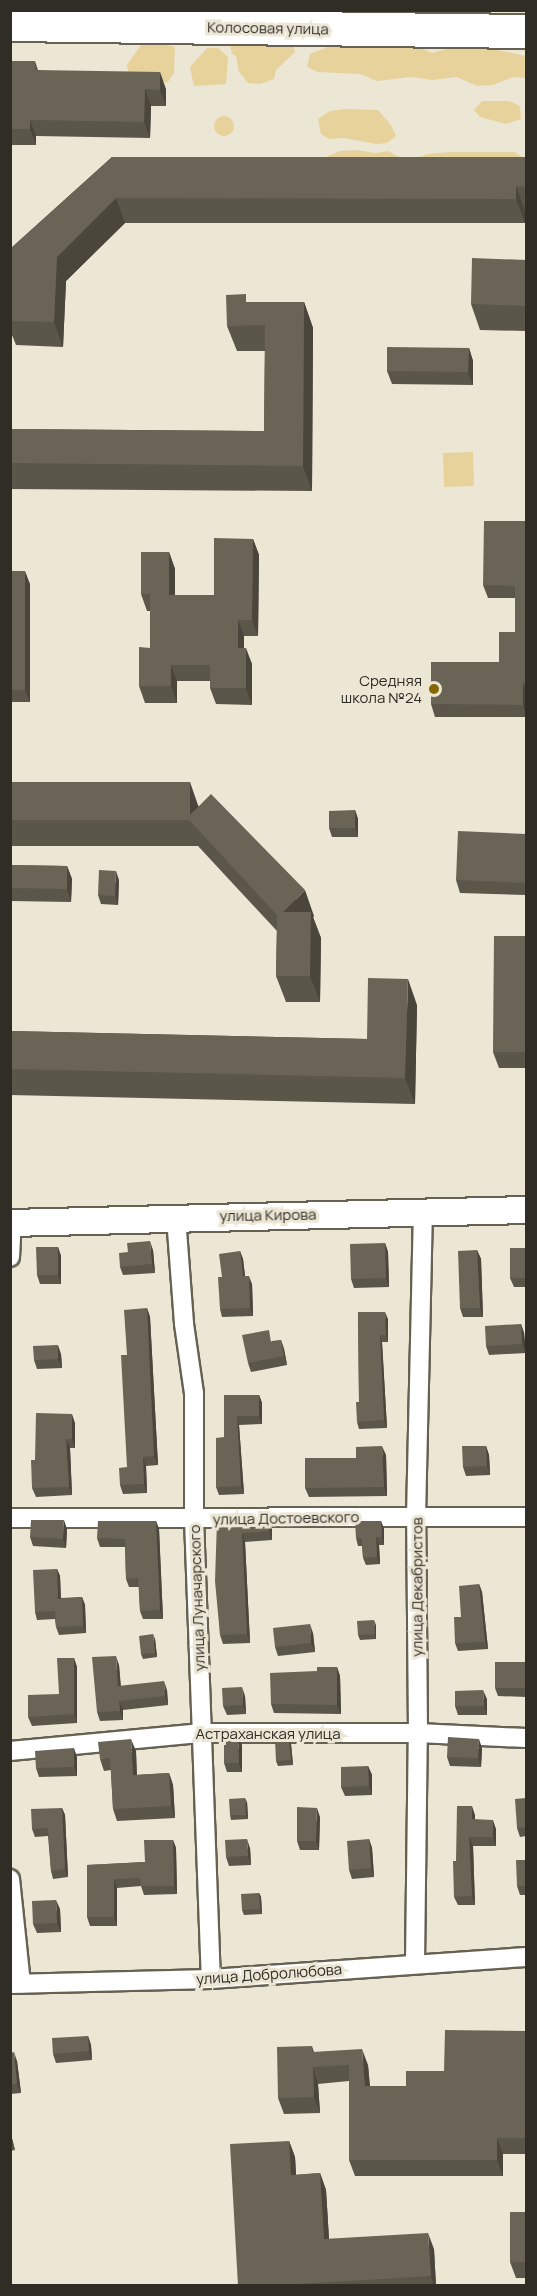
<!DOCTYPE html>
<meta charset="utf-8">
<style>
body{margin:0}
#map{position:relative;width:537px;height:2296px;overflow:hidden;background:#ece6d5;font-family:Manrope,sans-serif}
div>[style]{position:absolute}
.green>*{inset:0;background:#e8d29c}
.round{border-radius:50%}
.roads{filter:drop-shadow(2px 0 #666153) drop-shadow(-2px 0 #666153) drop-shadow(0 2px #666153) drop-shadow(0 -2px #666153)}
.street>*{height:18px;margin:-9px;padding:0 9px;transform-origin:9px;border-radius:9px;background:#fff}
.secondary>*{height:26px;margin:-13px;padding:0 13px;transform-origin:13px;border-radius:13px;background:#fff}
.highway>*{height:33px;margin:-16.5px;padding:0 16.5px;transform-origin:16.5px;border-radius:16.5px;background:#fff}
.wall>*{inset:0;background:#5b564a}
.shaded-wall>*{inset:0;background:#4a463c}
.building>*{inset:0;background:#6a6456}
.dots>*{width:16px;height:16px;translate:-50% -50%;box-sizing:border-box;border:3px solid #ece6d5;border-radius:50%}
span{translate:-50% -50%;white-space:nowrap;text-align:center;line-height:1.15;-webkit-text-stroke:6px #ece6d5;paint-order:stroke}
.street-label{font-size:15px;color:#302d27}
.poi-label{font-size:15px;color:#302d27}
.right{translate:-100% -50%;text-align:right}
.frame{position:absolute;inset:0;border:12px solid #302d27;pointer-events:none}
</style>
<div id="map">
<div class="green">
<i style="clip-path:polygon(244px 38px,258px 44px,293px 43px,295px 52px,276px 70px,274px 79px,260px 84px,248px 83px,239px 72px,236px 56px,232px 54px,230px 45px)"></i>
<i style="clip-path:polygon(157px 42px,175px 47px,174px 73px,168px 82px,152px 84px,129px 75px,127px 65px,141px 45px)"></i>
<i style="clip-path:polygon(340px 42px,416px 46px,432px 53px,446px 49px,488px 48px,526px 56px,526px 78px,513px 77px,493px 85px,477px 86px,457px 77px,432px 80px,411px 77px,377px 81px,360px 74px,318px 72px,307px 67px,310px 54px)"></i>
<i style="clip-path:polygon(207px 48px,218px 48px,228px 57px,226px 84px,194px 86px,190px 67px)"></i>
<i style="clip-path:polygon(482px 101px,509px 101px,520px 106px,521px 119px,506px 124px,480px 117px,474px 110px)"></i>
<i style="clip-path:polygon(345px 109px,378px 110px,391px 125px,396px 136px,387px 143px,376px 144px,344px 138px,329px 139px,321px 134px,318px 119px,330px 111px)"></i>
<i class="round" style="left:214px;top:116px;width:20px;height:20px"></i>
<i style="clip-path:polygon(355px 150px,376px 153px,388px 151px,401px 158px,417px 158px,428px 154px,449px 152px,515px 152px,522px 157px,321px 159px,340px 151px)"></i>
<i style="clip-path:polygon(473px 452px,474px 486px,444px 487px,443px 453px)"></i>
</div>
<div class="roads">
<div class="street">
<i style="left:176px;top:1217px;width:107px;rotate:85.7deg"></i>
<i style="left:184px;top:1324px;width:70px;rotate:81.8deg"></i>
<i style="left:194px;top:1393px;width:126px;rotate:90deg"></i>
<i style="left:194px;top:1519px;width:460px;rotate:87.9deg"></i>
<i style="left:10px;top:1257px;width:34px;rotate:-87deg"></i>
<i style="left:10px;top:1518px;width:516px;rotate:-0.11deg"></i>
<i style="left:10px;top:1751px;width:193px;rotate:-5.4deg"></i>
<i style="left:202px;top:1733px;width:216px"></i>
<i style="left:418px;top:1733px;width:108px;rotate:2.7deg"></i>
<i style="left:10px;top:1879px;width:105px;rotate:84deg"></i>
<i style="left:415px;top:1963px;width:230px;rotate:-89.3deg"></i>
<i style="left:418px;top:1733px;width:216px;rotate:-90.5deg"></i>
<i style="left:416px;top:1517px;width:305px;rotate:-88.7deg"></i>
<i style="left:10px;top:1984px;width:201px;rotate:-1.4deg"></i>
<i style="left:211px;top:1979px;width:316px;rotate:-4deg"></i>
</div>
<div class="secondary">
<i style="left:10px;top:1223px;width:516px;rotate:-1.44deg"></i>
</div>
<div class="highway">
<i style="left:10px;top:24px;width:516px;rotate:0.78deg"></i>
</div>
</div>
<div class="wall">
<i style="clip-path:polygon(10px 61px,35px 61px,38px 70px,166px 89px,166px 106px,151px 106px,150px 138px,36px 136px,36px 145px,10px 145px)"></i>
<i style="clip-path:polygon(112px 157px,526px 157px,526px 211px,525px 211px,525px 223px,125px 223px,66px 281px,63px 347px,16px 345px,10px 330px,10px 249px)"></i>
<i style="clip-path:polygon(526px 260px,526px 331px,480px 330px,471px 304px)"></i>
<i style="clip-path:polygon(249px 302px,304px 302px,313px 328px,312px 491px,10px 489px,10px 429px,264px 431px,265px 351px,237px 351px,227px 326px)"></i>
<i style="clip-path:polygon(469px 348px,473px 361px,473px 385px,392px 384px,387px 371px)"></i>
<i style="clip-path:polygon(526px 521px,526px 717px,435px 717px,431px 704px,499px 662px,515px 632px,515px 598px,488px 598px,483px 585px)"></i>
<i style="clip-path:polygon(253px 539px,259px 555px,258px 636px,244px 636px,244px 648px,252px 664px,252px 705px,216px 704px,210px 688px,210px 681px,177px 681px,177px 703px,145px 703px,139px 686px,150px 648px,150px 611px,147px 611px,141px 594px,169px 552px,175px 569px,175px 595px,214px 595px)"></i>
<i style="clip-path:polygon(10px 571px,30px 584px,30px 702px,10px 702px)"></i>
<i style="clip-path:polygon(10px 782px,199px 806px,314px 916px,313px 917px,321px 938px,320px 1002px,286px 1002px,276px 976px,277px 931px,198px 846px,10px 846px)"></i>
<i style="clip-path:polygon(355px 810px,358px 819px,358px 837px,332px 837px,329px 828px)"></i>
<i style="clip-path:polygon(526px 834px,526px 895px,460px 893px,456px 880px)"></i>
<i style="clip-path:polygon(10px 865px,67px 866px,72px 879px,71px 902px,10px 901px)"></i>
<i style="clip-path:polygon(119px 880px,118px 905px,101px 904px,98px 895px)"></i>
<i style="clip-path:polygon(526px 936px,526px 1068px,499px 1068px,493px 1052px)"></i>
<i style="clip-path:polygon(417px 1005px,415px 1104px,10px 1095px,10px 1031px,367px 1039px)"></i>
<i style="clip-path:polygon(385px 1243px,388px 1252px,389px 1287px,354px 1288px,351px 1279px)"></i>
<i style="clip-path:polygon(58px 1247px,61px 1256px,61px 1284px,40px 1284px,37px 1275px)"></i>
<i style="clip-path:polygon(526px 1248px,526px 1287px,514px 1287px,510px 1278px)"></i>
<i style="clip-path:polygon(153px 1250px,155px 1273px,123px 1275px,120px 1267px)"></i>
<i style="clip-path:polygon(477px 1250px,481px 1259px,483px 1317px,463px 1317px,460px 1308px)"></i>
<i style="clip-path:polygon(240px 1251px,243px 1259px,245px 1276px,252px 1284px,253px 1316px,222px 1317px,220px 1309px,222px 1277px)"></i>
<i style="clip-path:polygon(147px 1308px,150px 1317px,158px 1465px,146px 1466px,147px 1493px,123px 1494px,120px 1485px,127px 1467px,127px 1355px)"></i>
<i style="clip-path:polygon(358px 1312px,388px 1319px,388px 1342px,382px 1342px,387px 1428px,359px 1429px,357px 1422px,359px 1402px)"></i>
<i style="clip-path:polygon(521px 1324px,524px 1333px,526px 1353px,489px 1355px,486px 1346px)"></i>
<i style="clip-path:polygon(281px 1340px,284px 1349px,287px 1365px,251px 1372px,248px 1363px,272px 1341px)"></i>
<i style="clip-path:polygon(61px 1354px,62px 1368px,37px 1369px,34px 1360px)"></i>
<i style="clip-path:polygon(224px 1395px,259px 1395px,262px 1403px,262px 1424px,239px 1425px,244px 1494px,219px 1495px,216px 1487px,224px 1437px)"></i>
<i style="clip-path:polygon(75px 1423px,75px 1448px,70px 1448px,72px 1495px,36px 1497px,32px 1488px,35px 1460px)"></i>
<i style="clip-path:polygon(486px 1446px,489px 1455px,490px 1475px,466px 1476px,463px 1467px)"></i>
<i style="clip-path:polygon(386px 1455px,387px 1496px,309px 1497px,305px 1488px,356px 1458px)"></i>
<i style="clip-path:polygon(217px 1520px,272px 1529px,272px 1540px,245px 1542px,250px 1643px,223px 1644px,220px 1635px)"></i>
<i style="clip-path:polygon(156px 1521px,159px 1529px,163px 1619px,143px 1619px,140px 1611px,139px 1587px,129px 1587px,126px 1579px,125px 1547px,100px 1547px,97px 1538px)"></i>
<i style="clip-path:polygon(381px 1521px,384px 1529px,384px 1545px,379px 1545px,380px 1564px,366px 1565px,363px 1558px,362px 1546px,358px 1546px,356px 1538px)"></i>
<i style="clip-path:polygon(67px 1529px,66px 1548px,33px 1546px,30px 1537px)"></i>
<i style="clip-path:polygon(57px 1569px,60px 1576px,61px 1598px,82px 1597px,85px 1605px,86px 1633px,59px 1635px,56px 1627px,55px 1619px,37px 1620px,35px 1612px)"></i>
<i style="clip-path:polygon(479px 1584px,482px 1592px,488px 1649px,458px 1651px,455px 1643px,461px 1617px)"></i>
<i style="clip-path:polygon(376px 1625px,376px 1639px,360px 1640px,358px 1635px)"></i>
<i style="clip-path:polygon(313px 1633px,315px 1652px,278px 1656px,275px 1647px)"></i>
<i style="clip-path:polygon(155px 1639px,157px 1657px,143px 1659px,141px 1654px)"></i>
<i style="clip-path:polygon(74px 1658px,77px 1667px,77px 1723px,32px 1726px,28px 1717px,59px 1694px)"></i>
<i style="clip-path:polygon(526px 1662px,526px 1697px,498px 1696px,495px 1688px)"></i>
<i style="clip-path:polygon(119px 1665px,121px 1686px,167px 1690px,168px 1705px,123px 1710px,123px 1720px,100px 1721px,97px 1712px)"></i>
<i style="clip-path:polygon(337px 1667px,340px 1676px,341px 1714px,274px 1713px,271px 1704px,317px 1671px)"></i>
<i style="clip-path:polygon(245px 1696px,246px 1714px,227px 1715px,223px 1706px)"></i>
<i style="clip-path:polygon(487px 1699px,487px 1715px,458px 1715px,455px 1706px)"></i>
<i style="clip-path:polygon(289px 1740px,291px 1744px,293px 1765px,278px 1766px,276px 1761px)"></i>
<i style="clip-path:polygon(242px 1745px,242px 1772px,227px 1772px,224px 1763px)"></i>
<i style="clip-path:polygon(482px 1748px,481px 1767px,450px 1766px,447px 1757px)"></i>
<i style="clip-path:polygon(136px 1751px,137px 1775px,169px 1773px,173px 1785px,175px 1818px,117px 1821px,113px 1809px,111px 1770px,104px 1771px,100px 1759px)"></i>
<i style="clip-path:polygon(77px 1757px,77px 1776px,39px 1777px,36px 1768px)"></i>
<i style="clip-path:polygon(368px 1766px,372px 1775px,372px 1795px,345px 1796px,341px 1787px)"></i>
<i style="clip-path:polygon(526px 1798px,526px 1836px,520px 1837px,517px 1828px)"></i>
<i style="clip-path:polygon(247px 1802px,248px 1819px,231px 1820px,230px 1815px)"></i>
<i style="clip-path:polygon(62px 1808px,65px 1815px,68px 1877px,53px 1879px,51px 1871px,48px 1836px,35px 1837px,32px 1829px)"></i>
<i style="clip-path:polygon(475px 1815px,475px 1819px,496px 1829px,496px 1846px,473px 1846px,475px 1905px,458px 1905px,454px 1897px,456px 1861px)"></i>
<i style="clip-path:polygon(320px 1817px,319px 1850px,300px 1850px,297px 1841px)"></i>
<i style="clip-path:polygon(369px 1839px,372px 1848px,374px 1877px,352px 1879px,349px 1870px)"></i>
<i style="clip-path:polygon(173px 1840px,176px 1848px,177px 1894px,144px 1895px,141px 1886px,117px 1888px,117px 1926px,90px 1926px,87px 1917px,87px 1865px,145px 1862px)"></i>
<i style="clip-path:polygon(250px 1848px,251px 1865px,229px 1866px,226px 1857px)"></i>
<i style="clip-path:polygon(526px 1860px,526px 1895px,520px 1895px,517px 1886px)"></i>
<i style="clip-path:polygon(259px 1893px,261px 1897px,262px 1914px,244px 1915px,242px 1910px)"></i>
<i style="clip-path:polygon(60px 1909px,61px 1932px,37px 1933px,33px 1924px)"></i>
<i style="clip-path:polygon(526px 2031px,526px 2154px,503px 2154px,503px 2176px,355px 2176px,349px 2160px,349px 2081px,318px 2084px,320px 2113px,284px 2114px,278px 2098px,312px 2046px,314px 2052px,368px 2065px,370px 2086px,406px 2086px,444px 2071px)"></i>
<i style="clip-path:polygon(88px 2036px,91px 2045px,92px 2060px,56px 2063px,53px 2054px)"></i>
<i style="clip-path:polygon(10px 2053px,17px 2061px,21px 2093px,10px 2094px)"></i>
<i style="clip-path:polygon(10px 2131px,15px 2150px,10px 2151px)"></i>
<i style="clip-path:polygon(289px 2141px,295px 2157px,296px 2175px,320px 2173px,326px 2190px,329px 2239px,434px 2249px,436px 2286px,238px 2286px)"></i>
<i style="clip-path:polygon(526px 2212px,526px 2278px,516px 2278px,510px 2262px)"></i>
</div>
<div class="shaded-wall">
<i style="clip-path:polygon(160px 72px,166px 89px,166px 106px,160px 90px)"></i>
<i style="clip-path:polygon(145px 89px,151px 106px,150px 138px,144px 122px)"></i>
<i style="clip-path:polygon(30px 120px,36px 136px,36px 145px,30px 129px)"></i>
<i style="clip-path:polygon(516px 186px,525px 211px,525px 223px,516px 199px)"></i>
<i style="clip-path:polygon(116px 198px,125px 223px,66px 281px,63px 347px,54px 322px,57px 257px)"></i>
<i style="clip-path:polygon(304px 302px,313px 328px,312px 491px,303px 466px)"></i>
<i style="clip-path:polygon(469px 348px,473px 361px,473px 385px,468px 372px)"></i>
<i style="clip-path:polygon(253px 539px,259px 555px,258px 636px,252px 620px)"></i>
<i style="clip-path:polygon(169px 552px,175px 569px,175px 611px,169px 595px)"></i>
<i style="clip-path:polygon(25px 571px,30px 584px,30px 702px,25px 690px)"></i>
<i style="clip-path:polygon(238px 620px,244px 636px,244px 664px,238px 648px)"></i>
<i style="clip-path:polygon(246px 648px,252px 664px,252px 705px,246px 688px)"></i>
<i style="clip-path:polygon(171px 665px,177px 681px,177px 703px,171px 686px)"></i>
<i style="clip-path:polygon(523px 683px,526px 693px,526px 716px,523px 705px)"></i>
<i style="clip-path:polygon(190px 782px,199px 808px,190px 815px)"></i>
<i style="clip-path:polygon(355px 810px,358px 819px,358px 837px,355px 828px)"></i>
<i style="clip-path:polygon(67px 866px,72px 879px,71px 902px,67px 889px)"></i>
<i style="clip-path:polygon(116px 871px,119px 880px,118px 905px,115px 896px)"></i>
<i style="clip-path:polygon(305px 890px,314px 916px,313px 917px,321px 938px,320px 1002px,310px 976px,283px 912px)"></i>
<i style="clip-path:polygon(408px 979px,417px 1005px,415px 1104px,405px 1078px)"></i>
<i style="clip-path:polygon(150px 1241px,153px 1250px,155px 1273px,152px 1264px)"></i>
<i style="clip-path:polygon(385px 1243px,388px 1252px,389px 1287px,386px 1278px)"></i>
<i style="clip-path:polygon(58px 1247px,61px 1256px,61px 1284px,58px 1275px)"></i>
<i style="clip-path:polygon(477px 1250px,481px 1259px,483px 1317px,480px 1308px)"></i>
<i style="clip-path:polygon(240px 1251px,243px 1259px,246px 1284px,243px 1276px)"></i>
<i style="clip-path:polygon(249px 1276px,252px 1284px,253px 1316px,250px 1308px)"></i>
<i style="clip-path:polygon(147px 1308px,150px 1317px,158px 1465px,154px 1456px)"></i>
<i style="clip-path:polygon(385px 1312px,388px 1319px,388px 1342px,386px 1335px)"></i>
<i style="clip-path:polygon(521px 1324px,524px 1333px,526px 1353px,522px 1344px)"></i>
<i style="clip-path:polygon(380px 1335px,382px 1342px,387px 1428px,384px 1420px)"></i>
<i style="clip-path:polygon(281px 1340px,284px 1349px,287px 1365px,284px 1356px)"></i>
<i style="clip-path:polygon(58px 1345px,61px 1354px,62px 1368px,58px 1359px)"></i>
<i style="clip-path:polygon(259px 1395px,262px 1403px,262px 1424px,259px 1416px)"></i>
<i style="clip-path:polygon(72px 1414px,75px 1423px,75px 1448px,72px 1439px)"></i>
<i style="clip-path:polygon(237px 1416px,239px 1425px,244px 1494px,241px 1486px)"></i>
<i style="clip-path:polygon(66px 1439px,70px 1448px,72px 1495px,69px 1487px)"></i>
<i style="clip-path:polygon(382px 1446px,386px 1455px,387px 1496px,384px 1487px)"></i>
<i style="clip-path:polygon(486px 1446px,489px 1455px,490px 1475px,487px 1466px)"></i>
<i style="clip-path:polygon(143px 1457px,146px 1466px,147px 1493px,144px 1484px)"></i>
<i style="clip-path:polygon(64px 1520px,67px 1529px,66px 1548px,63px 1539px)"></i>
<i style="clip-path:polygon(269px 1520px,272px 1529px,272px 1540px,269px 1531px)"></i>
<i style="clip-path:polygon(156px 1521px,159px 1529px,163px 1619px,160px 1610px)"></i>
<i style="clip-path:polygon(381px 1521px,384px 1529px,384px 1545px,382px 1537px)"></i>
<i style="clip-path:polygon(242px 1533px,245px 1542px,250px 1643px,247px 1634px)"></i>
<i style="clip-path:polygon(376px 1537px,379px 1545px,380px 1564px,377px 1557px)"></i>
<i style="clip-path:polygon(57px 1569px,60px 1576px,61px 1606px,58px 1599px)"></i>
<i style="clip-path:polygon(479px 1584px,482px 1592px,488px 1649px,485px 1642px)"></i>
<i style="clip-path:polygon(82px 1597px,85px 1605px,86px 1633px,83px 1626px)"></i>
<i style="clip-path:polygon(374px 1620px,376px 1625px,376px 1639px,375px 1634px)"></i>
<i style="clip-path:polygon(310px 1624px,313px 1633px,315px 1652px,311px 1643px)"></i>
<i style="clip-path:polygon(153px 1634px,155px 1639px,157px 1657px,155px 1653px)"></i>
<i style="clip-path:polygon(116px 1656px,119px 1665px,121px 1695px,118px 1686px)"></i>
<i style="clip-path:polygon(74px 1658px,77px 1667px,77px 1723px,74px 1714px)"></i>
<i style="clip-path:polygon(337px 1667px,340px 1676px,341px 1714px,337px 1705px)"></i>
<i style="clip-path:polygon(164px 1681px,167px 1690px,168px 1705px,165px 1696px)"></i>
<i style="clip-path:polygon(242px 1687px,245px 1696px,246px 1714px,243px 1705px)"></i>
<i style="clip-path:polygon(483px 1690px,487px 1699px,487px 1715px,484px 1706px)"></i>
<i style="clip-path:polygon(119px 1701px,123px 1710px,123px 1720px,120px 1711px)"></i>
<i style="clip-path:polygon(238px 1736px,242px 1745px,242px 1772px,239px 1763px)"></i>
<i style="clip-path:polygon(131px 1739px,136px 1751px,137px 1787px,133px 1775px)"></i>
<i style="clip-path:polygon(479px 1739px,482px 1748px,481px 1767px,478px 1758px)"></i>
<i style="clip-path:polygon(289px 1740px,291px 1744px,293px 1765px,291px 1760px)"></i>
<i style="clip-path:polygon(74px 1748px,77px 1757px,77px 1776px,74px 1767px)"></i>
<i style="clip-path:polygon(368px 1766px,372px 1775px,372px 1795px,369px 1786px)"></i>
<i style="clip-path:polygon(169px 1773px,173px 1785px,175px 1818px,171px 1806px)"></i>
<i style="clip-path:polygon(245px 1798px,247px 1802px,248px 1819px,246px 1815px)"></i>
<i style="clip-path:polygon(472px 1806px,475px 1815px,475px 1828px,472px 1819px)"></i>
<i style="clip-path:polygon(62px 1808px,65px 1815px,68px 1877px,65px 1869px)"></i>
<i style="clip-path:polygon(317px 1808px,320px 1817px,319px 1850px,316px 1841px)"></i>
<i style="clip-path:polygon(493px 1820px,496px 1829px,496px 1846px,493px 1837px)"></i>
<i style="clip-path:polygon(469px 1837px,473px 1846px,475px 1905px,472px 1896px)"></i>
<i style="clip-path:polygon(247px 1839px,250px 1848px,251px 1865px,248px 1856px)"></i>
<i style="clip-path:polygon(369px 1839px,372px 1848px,374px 1877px,371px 1868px)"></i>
<i style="clip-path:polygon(173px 1840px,176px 1848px,177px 1894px,174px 1886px)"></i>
<i style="clip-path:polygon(114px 1879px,117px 1888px,117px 1926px,114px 1917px)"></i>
<i style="clip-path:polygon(259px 1893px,261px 1897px,262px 1914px,260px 1909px)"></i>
<i style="clip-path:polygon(56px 1900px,60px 1909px,61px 1932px,57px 1923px)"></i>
<i style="clip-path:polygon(88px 2036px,91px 2045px,92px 2060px,89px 2051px)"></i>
<i style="clip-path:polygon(362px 2049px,368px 2065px,371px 2102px,365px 2086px)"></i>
<i style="clip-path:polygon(14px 2052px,17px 2061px,21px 2093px,17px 2084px)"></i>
<i style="clip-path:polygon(313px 2067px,318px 2084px,320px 2113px,314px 2097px)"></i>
<i style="clip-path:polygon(10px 2131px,15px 2150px,10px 2137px)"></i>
<i style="clip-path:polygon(497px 2138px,503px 2154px,503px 2176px,497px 2160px)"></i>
<i style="clip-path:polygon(289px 2141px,295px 2157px,297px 2191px,291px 2175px)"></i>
<i style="clip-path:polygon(320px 2173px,326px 2190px,330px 2255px,324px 2239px)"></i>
<i style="clip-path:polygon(428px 2233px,434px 2249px,436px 2286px,434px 2286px,431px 2276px)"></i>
</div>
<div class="building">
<i style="clip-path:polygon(10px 61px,35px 61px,35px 70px,160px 72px,160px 90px,145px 89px,144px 122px,30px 120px,30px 129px,10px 129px)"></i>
<i style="clip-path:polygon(112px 157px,526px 157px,526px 187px,516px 186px,516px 199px,116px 198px,57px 257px,54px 322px,10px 321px,10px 249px)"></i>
<i style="clip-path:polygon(472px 258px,526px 260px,526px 306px,471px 304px)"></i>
<i style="clip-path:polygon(246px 294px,246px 302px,304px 302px,303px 466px,10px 463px,10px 429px,264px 431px,265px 325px,227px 326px,226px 295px)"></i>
<i style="clip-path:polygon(387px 347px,469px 348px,468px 372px,387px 371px)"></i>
<i style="clip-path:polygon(484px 521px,526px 521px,526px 683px,523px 683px,523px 705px,431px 704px,431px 662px,499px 662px,499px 632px,515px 632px,515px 586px,483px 585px)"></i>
<i style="clip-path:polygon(214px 538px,253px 539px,252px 620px,238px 620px,238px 648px,246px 648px,246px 688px,210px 688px,210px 665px,171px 665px,171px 686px,139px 686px,139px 647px,150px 648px,150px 594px,141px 594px,141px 552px,169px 552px,169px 595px,214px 595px)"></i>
<i style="clip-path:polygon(10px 571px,25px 571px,25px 690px,10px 690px)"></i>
<i style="clip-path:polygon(10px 782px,190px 782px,190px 815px,211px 794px,305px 890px,283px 912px,311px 912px,310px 976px,276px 976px,277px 915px,189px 820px,10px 820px)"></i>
<i style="clip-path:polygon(355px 810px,355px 828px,329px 828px,329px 811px)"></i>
<i style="clip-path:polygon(458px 831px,526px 834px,526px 883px,456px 880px)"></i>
<i style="clip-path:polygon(10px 865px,67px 866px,67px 889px,10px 888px)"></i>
<i style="clip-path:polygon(99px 870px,116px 871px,115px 896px,98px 895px)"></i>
<i style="clip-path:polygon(494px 936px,526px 936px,526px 1052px,493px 1052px)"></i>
<i style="clip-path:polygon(368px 978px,408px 979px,405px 1078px,10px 1069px,10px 1031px,367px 1039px)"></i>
<i style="clip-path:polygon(150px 1241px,152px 1264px,120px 1267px,119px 1253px,128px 1252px,127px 1243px)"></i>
<i style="clip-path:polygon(385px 1243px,386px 1278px,351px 1279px,350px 1244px)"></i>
<i style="clip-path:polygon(36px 1247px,58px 1247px,58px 1275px,37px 1275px)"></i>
<i style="clip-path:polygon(510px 1248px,526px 1248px,526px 1278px,510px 1278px)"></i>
<i style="clip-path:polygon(477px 1250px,480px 1308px,460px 1308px,458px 1251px)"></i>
<i style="clip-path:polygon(240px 1251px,243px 1276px,249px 1276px,250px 1308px,220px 1309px,218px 1277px,222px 1277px,219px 1254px)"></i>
<i style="clip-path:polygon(147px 1308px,154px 1456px,143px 1457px,144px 1484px,120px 1485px,119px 1468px,127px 1467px,121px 1355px,127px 1355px,124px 1310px)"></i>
<i style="clip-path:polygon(358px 1312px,385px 1312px,386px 1335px,380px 1335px,384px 1420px,357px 1422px,356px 1402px,359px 1402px)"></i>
<i style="clip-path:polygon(521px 1324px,522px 1344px,486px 1346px,485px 1326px)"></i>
<i style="clip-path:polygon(269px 1330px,271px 1342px,281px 1340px,284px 1356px,248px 1363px,242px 1335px)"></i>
<i style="clip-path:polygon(58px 1345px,58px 1359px,34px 1360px,33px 1346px)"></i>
<i style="clip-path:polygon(224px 1395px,259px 1395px,259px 1416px,237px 1416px,241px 1486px,216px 1487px,216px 1438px,224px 1437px)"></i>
<i style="clip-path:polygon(36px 1413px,72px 1414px,72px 1439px,66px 1439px,69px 1487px,32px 1488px,31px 1460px,35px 1460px)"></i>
<i style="clip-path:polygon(382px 1446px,384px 1487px,305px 1488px,305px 1458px,356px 1458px,356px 1447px)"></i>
<i style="clip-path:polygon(462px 1446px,486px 1446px,487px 1466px,463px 1467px)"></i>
<i style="clip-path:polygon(31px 1520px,64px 1520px,63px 1539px,30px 1537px)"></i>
<i style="clip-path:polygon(217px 1520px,269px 1520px,269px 1531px,242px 1533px,247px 1634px,220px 1635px,215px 1581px)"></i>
<i style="clip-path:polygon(98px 1521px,156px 1521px,160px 1610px,140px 1611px,138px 1578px,126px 1579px,125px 1539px,97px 1538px)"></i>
<i style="clip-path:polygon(355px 1521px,381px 1521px,382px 1537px,376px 1537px,377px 1557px,363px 1558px,362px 1538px,356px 1538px)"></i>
<i style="clip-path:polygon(57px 1569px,58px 1599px,82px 1597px,83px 1626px,56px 1627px,55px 1611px,35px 1612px,33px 1570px)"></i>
<i style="clip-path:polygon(479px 1584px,485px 1642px,455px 1643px,454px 1617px,461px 1617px,459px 1586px)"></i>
<i style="clip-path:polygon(374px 1620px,375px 1634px,358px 1635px,357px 1621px)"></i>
<i style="clip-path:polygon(310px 1624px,311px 1643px,275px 1647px,273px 1628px)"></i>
<i style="clip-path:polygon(153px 1634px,155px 1653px,141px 1654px,139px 1636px)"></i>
<i style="clip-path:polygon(116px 1656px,118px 1686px,164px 1681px,165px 1696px,119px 1701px,120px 1711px,97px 1712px,92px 1657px)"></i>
<i style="clip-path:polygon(57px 1658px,74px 1658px,74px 1714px,28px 1717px,28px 1695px,59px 1694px)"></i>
<i style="clip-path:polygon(495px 1662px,526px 1662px,526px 1688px,495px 1688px)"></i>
<i style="clip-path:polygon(317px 1667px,337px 1667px,337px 1705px,271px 1704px,270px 1673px,317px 1671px)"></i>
<i style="clip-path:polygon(242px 1687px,243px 1705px,223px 1706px,222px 1688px)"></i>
<i style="clip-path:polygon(483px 1690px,484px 1706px,455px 1706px,455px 1691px)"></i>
<i style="clip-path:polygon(238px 1736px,239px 1763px,224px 1763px,224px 1737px)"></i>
<i style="clip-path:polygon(448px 1737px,479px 1739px,478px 1758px,447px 1757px)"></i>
<i style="clip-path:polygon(131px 1739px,133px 1775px,169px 1773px,171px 1806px,113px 1809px,110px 1758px,100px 1759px,98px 1742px)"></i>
<i style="clip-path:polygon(275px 1740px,289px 1740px,291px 1760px,276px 1761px)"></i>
<i style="clip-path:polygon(74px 1748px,74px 1767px,36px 1768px,35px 1751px)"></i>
<i style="clip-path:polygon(368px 1766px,369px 1786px,341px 1787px,341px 1767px)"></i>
<i style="clip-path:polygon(245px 1798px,246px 1815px,230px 1815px,229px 1799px)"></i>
<i style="clip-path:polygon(526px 1798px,526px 1827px,517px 1828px,515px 1799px)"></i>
<i style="clip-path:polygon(457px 1806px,472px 1806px,472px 1819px,493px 1820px,493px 1837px,469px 1837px,472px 1896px,454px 1897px,453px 1861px,456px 1861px)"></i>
<i style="clip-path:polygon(297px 1807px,317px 1808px,316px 1841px,297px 1841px)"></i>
<i style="clip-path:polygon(62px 1808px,65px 1869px,51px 1871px,48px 1828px,32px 1829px,31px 1809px)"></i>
<i style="clip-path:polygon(247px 1839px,248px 1856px,226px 1857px,225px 1840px)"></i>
<i style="clip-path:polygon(369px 1839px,371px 1868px,349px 1870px,347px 1841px)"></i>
<i style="clip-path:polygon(144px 1840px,173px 1840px,174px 1886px,141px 1886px,140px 1878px,114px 1879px,114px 1917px,87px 1917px,87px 1865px,145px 1862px)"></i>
<i style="clip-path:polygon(516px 1860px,526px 1860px,526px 1886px,517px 1886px)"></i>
<i style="clip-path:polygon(259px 1893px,260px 1909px,242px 1910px,241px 1894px)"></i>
<i style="clip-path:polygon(56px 1900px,57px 1923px,33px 1924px,32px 1901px)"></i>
<i style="clip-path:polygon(445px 2030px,526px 2031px,526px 2138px,497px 2138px,497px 2160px,349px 2160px,349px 2065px,313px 2067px,314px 2097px,278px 2098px,277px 2047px,312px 2046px,312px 2052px,362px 2049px,365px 2086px,406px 2086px,406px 2071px,444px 2071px)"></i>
<i style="clip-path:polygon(88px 2036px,89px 2051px,53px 2054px,52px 2038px)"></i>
<i style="clip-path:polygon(14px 2052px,17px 2084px,10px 2085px,10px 2053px)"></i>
<i style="clip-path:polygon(289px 2141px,291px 2175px,320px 2173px,324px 2239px,428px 2233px,431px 2276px,265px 2286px,238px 2286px,230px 2144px)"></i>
<i style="clip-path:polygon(510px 2212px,526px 2212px,526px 2262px,510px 2262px)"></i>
</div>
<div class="dots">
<i style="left:434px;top:689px;background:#866802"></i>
</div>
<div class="street-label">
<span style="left:268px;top:28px;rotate:1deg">Колосовая улица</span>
<span style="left:268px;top:1215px;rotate:-1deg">улица Кирова</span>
<span style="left:286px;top:1518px;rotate:-1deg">улица Достоевского</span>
<span style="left:417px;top:1587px;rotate:-90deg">улица Декабристов</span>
<span style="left:197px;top:1598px;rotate:-92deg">улица Луначарского</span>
<span style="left:268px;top:1734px">Астраханская улица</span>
<span style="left:269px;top:1974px;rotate:-4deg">улица Добролюбова</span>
</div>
<div class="poi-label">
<span class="right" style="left:422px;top:689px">Средняя<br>школа №24</span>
</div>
<div class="frame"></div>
</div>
